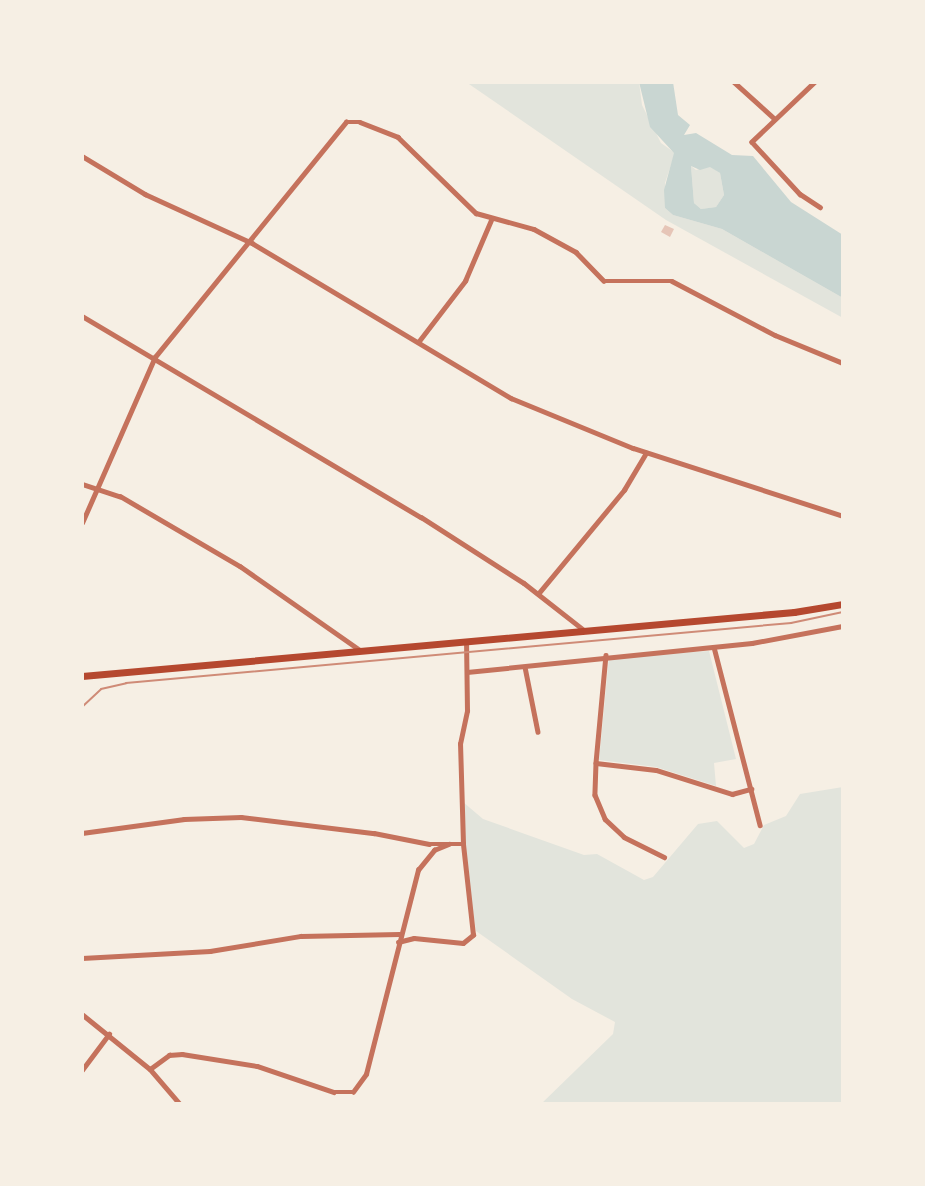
<!DOCTYPE html>
<style>
body{margin:0}
#map{position:relative;width:925px;height:1186px;overflow:hidden;background:#f6efe4;font-family:Roboto,sans-serif}
div>[style]{position:absolute}
.green>*{inset:0;background:#e2e4dc}
.water>*{inset:0;background:#c9d6d2}
.building>*{inset:0;background:#e6c5b7}
.minor>*{height:4.5px;margin:-2.25px;padding:0 2.25px;transform-origin:2.25px;border-radius:2.25px;background:#c5725c}
.secondary>*{height:7px;margin:-3.5px;padding:0 3.5px;transform-origin:3.5px;border-radius:3.5px;background:#b5482f}
.tram>*{height:2px;margin:-1px;padding:0 1px;transform-origin:1px;border-radius:1px;background:#cf8b77}
span{translate:-50% -50%;white-space:nowrap;text-align:center;line-height:1.15;-webkit-text-stroke:6px #f6efe4;paint-order:stroke}
.frame{position:absolute;inset:0;border:84px solid #f6efe4;pointer-events:none}
</style>
<div id="map">
<div class="green">
<i style="clip-path:polygon(466px 82px,639px 82px,642px 105px,661px 143px,675px 153px,665px 183px,665px 208px,673px 215px,722px 229px,843px 298px,843px 318px,666px 220px)"></i>
<i style="clip-path:polygon(691px 166px,696px 170px,710px 166px,720px 173px,724px 195px,716px 207px,701px 209px,694px 203px)"></i>
<i style="clip-path:polygon(709px 651px,736px 759px,714px 763px,716px 786px,656px 767px,599px 760px,609px 657px)"></i>
<i style="clip-path:polygon(843px 787px,843px 1104px,541px 1104px,613px 1034px,615px 1022px,572px 999px,476px 931px,465px 860px,463px 802px,483px 819px,584px 855px,597px 854px,644px 880px,653px 877px,698px 824px,717px 821px,744px 848px,754px 844px,764px 825px,786px 816px,800px 794px)"></i>
</div>
<div class="water">
<i style="clip-path:polygon(evenodd,639px 82px,673px 82px,678px 115px,690px 125px,684px 135px,696px 133px,732px 155px,753px 156px,791px 202px,843px 235px,843px 298px,722px 229px,673px 215px,665px 208px,664px 190px,674px 153px,650px 127px,639px 82px,691px 166px,700px 170px,710px 167px,720px 173px,724px 195px,716px 207px,701px 209px,694px 203px,691px 166px)"></i>
</div>
<div class="building">
<i style="clip-path:polygon(665px 225px,674px 229px,670px 237px,661px 232px)"></i>
</div>
<div class="minor">
<i style="left:734px;top:82px;width:55px;rotate:42.1deg"></i>
<i style="left:815px;top:82px;width:87px;rotate:136.4deg"></i>
<i style="left:752px;top:142px;width:71px;rotate:47.3deg"></i>
<i style="left:800px;top:194px;width:24px;rotate:33deg"></i>
<i style="left:82px;top:156px;width:74px;rotate:31.1deg"></i>
<i style="left:145px;top:194px;width:118px;rotate:24.6deg"></i>
<i style="left:252px;top:243px;width:302px;rotate:30.9deg"></i>
<i style="left:511px;top:398px;width:132px;rotate:22.3deg"></i>
<i style="left:633px;top:448px;width:221px;rotate:17.9deg"></i>
<i style="left:82px;top:316px;width:394px;rotate:30.7deg"></i>
<i style="left:421px;top:517px;width:122px;rotate:32.7deg"></i>
<i style="left:524px;top:583px;width:76px;rotate:38.1deg"></i>
<i style="left:419px;top:341px;width:76px;rotate:-52.5deg"></i>
<i style="left:465px;top:281px;width:66px;rotate:-66.9deg"></i>
<i style="left:82px;top:484px;width:40px;rotate:18deg"></i>
<i style="left:120px;top:496px;width:139px;rotate:30.3deg"></i>
<i style="left:240px;top:566px;width:146px;rotate:35deg"></i>
<i style="left:82px;top:523px;width:181px;rotate:-66.3deg"></i>
<i style="left:155px;top:357px;width:303px;rotate:-50.9deg"></i>
<i style="left:346px;top:122px;width:14px"></i>
<i style="left:360px;top:122px;width:41px;rotate:21.5deg"></i>
<i style="left:398px;top:137px;width:109px;rotate:44.3deg"></i>
<i style="left:476px;top:213px;width:60px;rotate:15.4deg"></i>
<i style="left:534px;top:229px;width:48px;rotate:28.7deg"></i>
<i style="left:576px;top:252px;width:40px;rotate:46deg"></i>
<i style="left:604px;top:281px;width:68px"></i>
<i style="left:672px;top:281px;width:116px;rotate:27.7deg"></i>
<i style="left:775px;top:335px;width:74px;rotate:22.4deg"></i>
<i style="left:538px;top:594px;width:135px;rotate:-50.4deg"></i>
<i style="left:624px;top:490px;width:43px;rotate:-59.3deg"></i>
<i style="left:714px;top:647px;width:184px;rotate:75.5deg"></i>
<i style="left:606px;top:655px;width:108px;rotate:95.3deg"></i>
<i style="left:596px;top:763px;width:60px;rotate:6.7deg"></i>
<i style="left:656px;top:770px;width:80px;rotate:17.5deg"></i>
<i style="left:732px;top:794px;width:20px;rotate:-15deg"></i>
<i style="left:525px;top:667px;width:66px;rotate:78.7deg"></i>
<i style="left:467px;top:672px;width:286px;rotate:-5.8deg"></i>
<i style="left:752px;top:643px;width:93px;rotate:-10.6deg"></i>
<i style="left:596px;top:763px;width:32px;rotate:92deg"></i>
<i style="left:595px;top:795px;width:26px;rotate:67deg"></i>
<i style="left:605px;top:819px;width:26px;rotate:43deg"></i>
<i style="left:624px;top:837px;width:45px;rotate:26.6deg"></i>
<i style="left:82px;top:833px;width:103px;rotate:-7.8deg"></i>
<i style="left:184px;top:819px;width:57px;rotate:-2deg"></i>
<i style="left:241px;top:817px;width:134px;rotate:6.9deg"></i>
<i style="left:374px;top:833px;width:56px;rotate:11.3deg"></i>
<i style="left:429px;top:844px;width:34px"></i>
<i style="left:398px;top:942px;width:16px;rotate:-14deg"></i>
<i style="left:414px;top:938px;width:49px;rotate:5.8deg"></i>
<i style="left:463px;top:943px;width:13px;rotate:-39deg"></i>
<i style="left:473px;top:935px;width:92px;rotate:-96.3deg"></i>
<i style="left:463px;top:844px;width:100px;rotate:-91.7deg"></i>
<i style="left:460px;top:744px;width:34px;rotate:-78deg"></i>
<i style="left:467px;top:711px;width:69px;rotate:-90.8deg"></i>
<i style="left:82px;top:958px;width:128px;rotate:-3.1deg"></i>
<i style="left:210px;top:951px;width:92px;rotate:-9.4deg"></i>
<i style="left:301px;top:936px;width:98px;rotate:-1.2deg"></i>
<i style="left:82px;top:1014px;width:87px;rotate:39deg"></i>
<i style="left:150px;top:1069px;width:46px;rotate:49.4deg"></i>
<i style="left:150px;top:1069px;width:24px;rotate:-36deg"></i>
<i style="left:169px;top:1055px;width:13px;rotate:-4deg"></i>
<i style="left:182px;top:1054px;width:76px;rotate:9.1deg"></i>
<i style="left:257px;top:1066px;width:81px;rotate:18.7deg"></i>
<i style="left:334px;top:1092px;width:19px"></i>
<i style="left:353px;top:1092px;width:22px;rotate:-54deg"></i>
<i style="left:366px;top:1074px;width:211px;rotate:-75.7deg"></i>
<i style="left:418px;top:870px;width:26px;rotate:-51deg"></i>
<i style="left:434px;top:850px;width:16px;rotate:-22deg"></i>
<i style="left:82px;top:1070px;width:45px;rotate:-53.1deg"></i>
</div>
<div class="secondary">
<i style="left:82px;top:676px;width:715px;rotate:-5.14deg"></i>
<i style="left:794px;top:612px;width:50px;rotate:-9.3deg"></i>
</div>
<div class="tram">
<i style="left:82px;top:707px;width:26px;rotate:-43deg"></i>
<i style="left:101px;top:689px;width:26px;rotate:-13deg"></i>
<i style="left:126px;top:683px;width:668px;rotate:-5.16deg"></i>
<i style="left:791px;top:623px;width:53px;rotate:-11.9deg"></i>
</div>
<div class="frame"></div>
</div>
